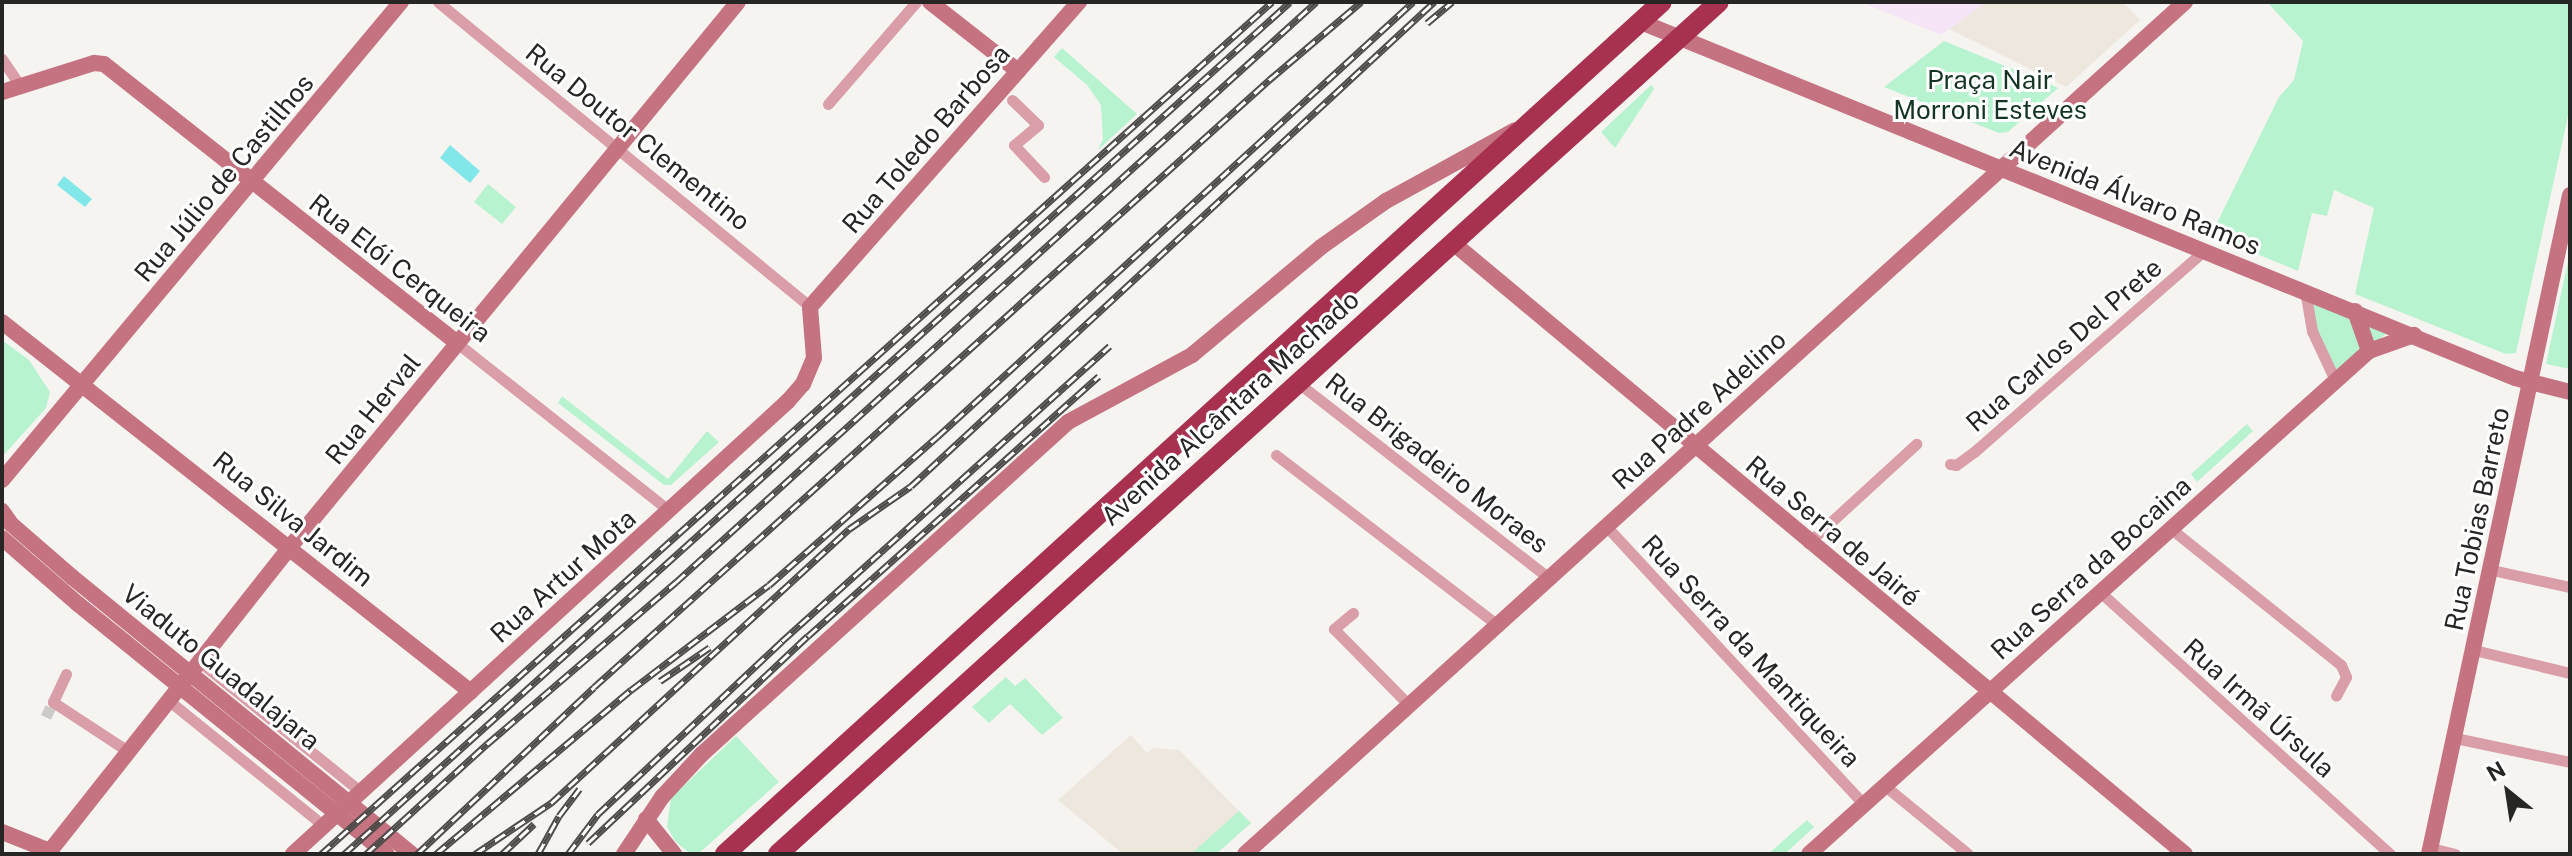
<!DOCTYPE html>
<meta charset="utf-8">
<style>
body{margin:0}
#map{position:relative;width:2572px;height:856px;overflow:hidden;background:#f6f4f1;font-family:"Public Sans",sans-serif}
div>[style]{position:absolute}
.built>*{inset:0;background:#ede7dd}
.education>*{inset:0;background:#f5e5f7}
.green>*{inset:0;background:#b8f3d0}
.water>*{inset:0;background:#81e7e9}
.street-tunnel>*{height:11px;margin-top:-5.5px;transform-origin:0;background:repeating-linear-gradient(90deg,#cccbc8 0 11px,transparent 0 16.5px)}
.street>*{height:11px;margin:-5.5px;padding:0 5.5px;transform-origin:5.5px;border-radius:5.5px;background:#d99ea7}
.secondary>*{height:16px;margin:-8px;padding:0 8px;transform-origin:8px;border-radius:8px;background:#c67381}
.highway>*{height:20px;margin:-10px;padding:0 10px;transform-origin:10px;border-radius:10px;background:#a83150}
.rail>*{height:7px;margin-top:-3.5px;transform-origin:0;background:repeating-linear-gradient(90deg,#fff 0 12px,#4d4c4a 0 24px);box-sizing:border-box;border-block:2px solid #4d4c4a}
span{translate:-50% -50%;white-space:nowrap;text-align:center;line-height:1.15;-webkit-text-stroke:6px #fff;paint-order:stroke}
.park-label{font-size:26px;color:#143524}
.street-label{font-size:26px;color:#262624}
.frame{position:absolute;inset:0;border:4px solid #262624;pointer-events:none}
.north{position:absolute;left:2468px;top:752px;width:80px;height:80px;-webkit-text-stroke:6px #fff;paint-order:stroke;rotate:330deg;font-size:22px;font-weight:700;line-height:32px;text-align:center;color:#262624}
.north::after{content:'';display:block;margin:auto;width:28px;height:36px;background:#262624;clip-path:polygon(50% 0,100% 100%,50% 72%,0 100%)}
</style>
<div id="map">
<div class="built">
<i style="clip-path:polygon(1987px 2px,2123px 2px,2140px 20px,2066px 87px,1949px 29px)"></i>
<i style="clip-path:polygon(1131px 735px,1147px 753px,1153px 748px,1179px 750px,1251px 823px,1216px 854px,1123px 854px,1058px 800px)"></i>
</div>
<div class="education">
<i style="clip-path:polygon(1861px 2px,1987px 2px,1941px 35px)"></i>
</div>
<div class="green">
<i style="clip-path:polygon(2267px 2px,2570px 2px,2570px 107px,2516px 353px,2506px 354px,2355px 294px,2374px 208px,2334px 190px,2327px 216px,2312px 213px,2298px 271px,2211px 235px,2279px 97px,2294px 80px,2303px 41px)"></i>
<i style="clip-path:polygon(1944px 41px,2054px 86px,2058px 88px,2008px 132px,1999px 133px,1884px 87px)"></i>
<i style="clip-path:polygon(1062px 48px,1137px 114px,1098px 150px,1103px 139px,1101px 105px,1087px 85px,1054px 57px)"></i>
<i style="clip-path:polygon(1651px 85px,1654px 89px,1615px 148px,1601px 132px)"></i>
<i style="clip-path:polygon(488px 184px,516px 207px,502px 224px,474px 202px)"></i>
<i style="clip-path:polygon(2570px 252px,2570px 369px,2546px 364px)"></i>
<i style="clip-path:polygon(2309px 294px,2392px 328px,2337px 378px,2319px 348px)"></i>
<i style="clip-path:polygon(2px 340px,29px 360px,50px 392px,46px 408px,2px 457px)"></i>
<i style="clip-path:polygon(562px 396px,668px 479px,707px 431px,719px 442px,671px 485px,664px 485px,558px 403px)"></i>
<i style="clip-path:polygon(2247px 424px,2253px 431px,2197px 482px,2191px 474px)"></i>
<i style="clip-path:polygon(1006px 677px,1015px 686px,1025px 678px,1063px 718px,1042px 735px,1010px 704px,989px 723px,972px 707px)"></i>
<i style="clip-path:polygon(736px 736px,779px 782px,698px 854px,689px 853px,675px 841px,667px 827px,671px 798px)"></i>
<i style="clip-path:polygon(1239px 811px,1251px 823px,1216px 854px,1191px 854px)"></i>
<i style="clip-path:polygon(1807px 820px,1814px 827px,1785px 854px,1768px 854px)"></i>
</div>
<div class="water">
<i style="clip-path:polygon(450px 145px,480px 171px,470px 183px,440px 158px)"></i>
<i style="clip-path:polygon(64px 176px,92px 199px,85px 207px,57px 185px)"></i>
</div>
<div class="street-tunnel">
<i style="left:46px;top:717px;width:17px;rotate:-65deg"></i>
</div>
<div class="street">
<i style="left:438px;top:2px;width:481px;rotate:39.3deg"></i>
<i style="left:2px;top:59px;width:34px;rotate:56deg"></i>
<i style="left:1012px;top:100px;width:36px;rotate:44deg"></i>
<i style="left:1038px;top:125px;width:31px;rotate:140deg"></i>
<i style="left:1014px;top:145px;width:44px;rotate:46.8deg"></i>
<i style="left:828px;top:104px;width:135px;rotate:-49.2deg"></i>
<i style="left:2305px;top:290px;width:42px;rotate:80.3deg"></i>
<i style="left:2312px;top:331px;width:54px;rotate:64.9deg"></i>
<i style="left:457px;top:343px;width:271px;rotate:38.3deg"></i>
<i style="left:1297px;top:382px;width:321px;rotate:37.9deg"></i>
<i style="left:1276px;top:455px;width:281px;rotate:37.5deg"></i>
<i style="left:1950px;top:464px;width:6px;rotate:9deg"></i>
<i style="left:1956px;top:465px;width:22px;rotate:-36deg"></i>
<i style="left:1974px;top:452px;width:305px;rotate:-41.2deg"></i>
<i style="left:1607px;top:527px;width:379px;rotate:47.2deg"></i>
<i style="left:2170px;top:528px;width:219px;rotate:38.7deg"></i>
<i style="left:2341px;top:665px;width:13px;rotate:67deg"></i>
<i style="left:2346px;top:677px;width:21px;rotate:118deg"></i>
<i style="left:1808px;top:543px;width:147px;rotate:-42.5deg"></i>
<i style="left:2492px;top:570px;width:80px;rotate:12.3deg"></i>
<i style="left:2100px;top:592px;width:391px;rotate:42.1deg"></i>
<i style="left:1353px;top:613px;width:25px;rotate:140deg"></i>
<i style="left:1334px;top:629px;width:108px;rotate:45.4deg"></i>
<i style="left:2474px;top:650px;width:99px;rotate:13.5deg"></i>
<i style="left:200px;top:662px;width:207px;rotate:38.9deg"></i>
<i style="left:66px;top:674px;width:31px;rotate:115deg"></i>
<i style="left:53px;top:702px;width:90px;rotate:33.2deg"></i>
<i style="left:168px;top:700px;width:201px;rotate:38.9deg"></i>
<i style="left:2455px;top:738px;width:117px;rotate:11.8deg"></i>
<i style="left:1885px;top:786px;width:107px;rotate:39.3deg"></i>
<i style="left:2431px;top:848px;width:25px;rotate:14deg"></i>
</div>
<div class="secondary">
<i style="left:930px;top:2px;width:112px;rotate:38.1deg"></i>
<i style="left:1641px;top:22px;width:944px;rotate:22.16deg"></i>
<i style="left:2515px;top:378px;width:57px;rotate:14.3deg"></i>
<i style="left:2px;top:92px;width:96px;rotate:-17.5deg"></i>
<i style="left:94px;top:63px;width:10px;rotate:6deg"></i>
<i style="left:104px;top:64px;width:450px;rotate:38.3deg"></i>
<i style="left:1452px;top:242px;width:955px;rotate:39.86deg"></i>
<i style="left:2355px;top:311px;width:42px;rotate:70.7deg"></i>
<i style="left:2px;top:322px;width:597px;rotate:38.27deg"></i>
<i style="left:2px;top:480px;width:623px;rotate:-50.15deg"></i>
<i style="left:2px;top:511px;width:16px;rotate:55deg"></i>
<i style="left:11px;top:524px;width:81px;rotate:41deg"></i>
<i style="left:72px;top:577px;width:439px;rotate:39.2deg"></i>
<i style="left:2px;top:538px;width:101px;rotate:41deg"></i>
<i style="left:78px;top:604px;width:397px;rotate:39deg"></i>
<i style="left:646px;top:819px;width:45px;rotate:51.3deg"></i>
<i style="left:2px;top:832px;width:52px;rotate:21.6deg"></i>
<i style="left:50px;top:851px;width:387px;rotate:-51.7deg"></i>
<i style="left:290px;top:547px;width:705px;rotate:-50.58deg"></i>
<i style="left:293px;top:854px;width:671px;rotate:-42.46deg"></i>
<i style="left:788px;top:401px;width:23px;rotate:-49deg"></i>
<i style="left:803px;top:384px;width:28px;rotate:-67deg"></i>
<i style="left:814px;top:358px;width:51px;rotate:-94.5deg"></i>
<i style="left:810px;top:307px;width:407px;rotate:-48.6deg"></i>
<i style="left:624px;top:854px;width:69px;rotate:-56.3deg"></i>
<i style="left:662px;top:797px;width:59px;rotate:-47.1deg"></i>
<i style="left:702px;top:754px;width:494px;rotate:-42.2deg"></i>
<i style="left:1068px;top:422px;width:141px;rotate:-28.4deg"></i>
<i style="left:1192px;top:355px;width:168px;rotate:-39.9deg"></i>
<i style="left:1321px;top:247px;width:80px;rotate:-35.3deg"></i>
<i style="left:1386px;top:201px;width:147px;rotate:-28.8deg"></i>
<i style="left:1245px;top:854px;width:1269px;rotate:-42.19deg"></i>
<i style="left:1809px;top:854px;width:753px;rotate:-41.93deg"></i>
<i style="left:2369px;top:351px;width:48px;rotate:-19.6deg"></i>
<i style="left:2429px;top:854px;width:674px;rotate:-77.92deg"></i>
</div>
<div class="highway">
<i style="left:725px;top:854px;width:1266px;rotate:-42.28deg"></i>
<i style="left:778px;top:854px;width:1269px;rotate:-42.16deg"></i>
</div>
<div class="rail">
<i style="left:1427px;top:23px;width:33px;rotate:-40deg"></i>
<i style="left:660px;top:681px;width:60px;rotate:-34.2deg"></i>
<i style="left:588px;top:843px;width:302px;rotate:-43.3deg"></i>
<i style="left:808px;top:636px;width:390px;rotate:-41.8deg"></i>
<i style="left:321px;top:854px;width:1277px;rotate:-41.86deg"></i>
<i style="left:344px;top:854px;width:1273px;rotate:-42.01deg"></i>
<i style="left:366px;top:854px;width:164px;rotate:-42.3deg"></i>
<i style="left:487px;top:744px;width:249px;rotate:-40.6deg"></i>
<i style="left:676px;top:582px;width:864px;rotate:-42.18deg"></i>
<i style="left:417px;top:854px;width:243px;rotate:-43.3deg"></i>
<i style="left:594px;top:687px;width:908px;rotate:-41.96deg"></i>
<i style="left:1269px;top:80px;width:121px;rotate:-40.3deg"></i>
<i style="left:436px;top:854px;width:255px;rotate:-40.1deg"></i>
<i style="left:631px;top:690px;width:173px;rotate:-37.3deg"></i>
<i style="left:769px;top:585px;width:224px;rotate:-41.4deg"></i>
<i style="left:937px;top:437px;width:645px;rotate:-42.42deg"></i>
<i style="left:475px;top:854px;width:92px;rotate:-33.9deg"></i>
<i style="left:551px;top:803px;width:405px;rotate:-42.6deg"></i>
<i style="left:849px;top:529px;width:75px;rotate:-34.7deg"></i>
<i style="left:911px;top:486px;width:713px;rotate:-42.78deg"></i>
<i style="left:502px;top:854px;width:44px;rotate:-43.2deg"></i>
<i style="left:538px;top:854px;width:43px;rotate:-61.1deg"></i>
<i style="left:559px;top:816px;width:34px;rotate:-53deg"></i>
<i style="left:568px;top:854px;width:50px;rotate:-53.1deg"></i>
<i style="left:598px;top:814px;width:253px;rotate:-43.2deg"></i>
<i style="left:782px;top:641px;width:441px;rotate:-42deg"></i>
</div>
<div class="park-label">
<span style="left:1990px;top:95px">Praça Nair<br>Morroni Esteves</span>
</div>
<div class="street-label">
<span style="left:638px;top:137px;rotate:39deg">Rua Doutor Clementino</span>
<span style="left:926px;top:139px;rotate:-49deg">Rua Toledo Barbosa</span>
<span style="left:224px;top:178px;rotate:-50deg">Rua Júlio de Castilhos</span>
<span style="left:2135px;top:197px;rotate:22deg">Avenida Álvaro Ramos</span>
<span style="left:400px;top:268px;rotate:38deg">Rua Elói Cerqueira</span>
<span style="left:2064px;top:345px;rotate:-41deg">Rua Carlos Del Prete</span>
<span style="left:1230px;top:408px;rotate:-42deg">Avenida Alcântara Machado</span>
<span style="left:373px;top:409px;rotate:-51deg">Rua Herval</span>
<span style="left:1699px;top:410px;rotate:-42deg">Rua Padre Adelino</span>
<span style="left:1437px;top:463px;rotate:38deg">Rua Brigadeiro Moraes</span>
<span style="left:293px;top:519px;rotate:39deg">Rua Silva Jardim</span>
<span style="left:2477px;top:519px;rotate:-78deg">Rua Tobias Barreto</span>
<span style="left:1833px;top:531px;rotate:40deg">Rua Serra de Jairé</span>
<span style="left:2091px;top:568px;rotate:-42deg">Rua Serra da Bocaina</span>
<span style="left:563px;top:576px;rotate:-42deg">Rua Artur Mota</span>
<span style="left:1751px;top:651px;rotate:47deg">Rua Serra da Mantiqueira</span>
<span style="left:221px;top:667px;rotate:39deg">Viaduto Guadalajara</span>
<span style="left:2259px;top:708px;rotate:42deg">Rua Irmã Úrsula</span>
</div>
<div class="frame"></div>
<div class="north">N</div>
</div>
